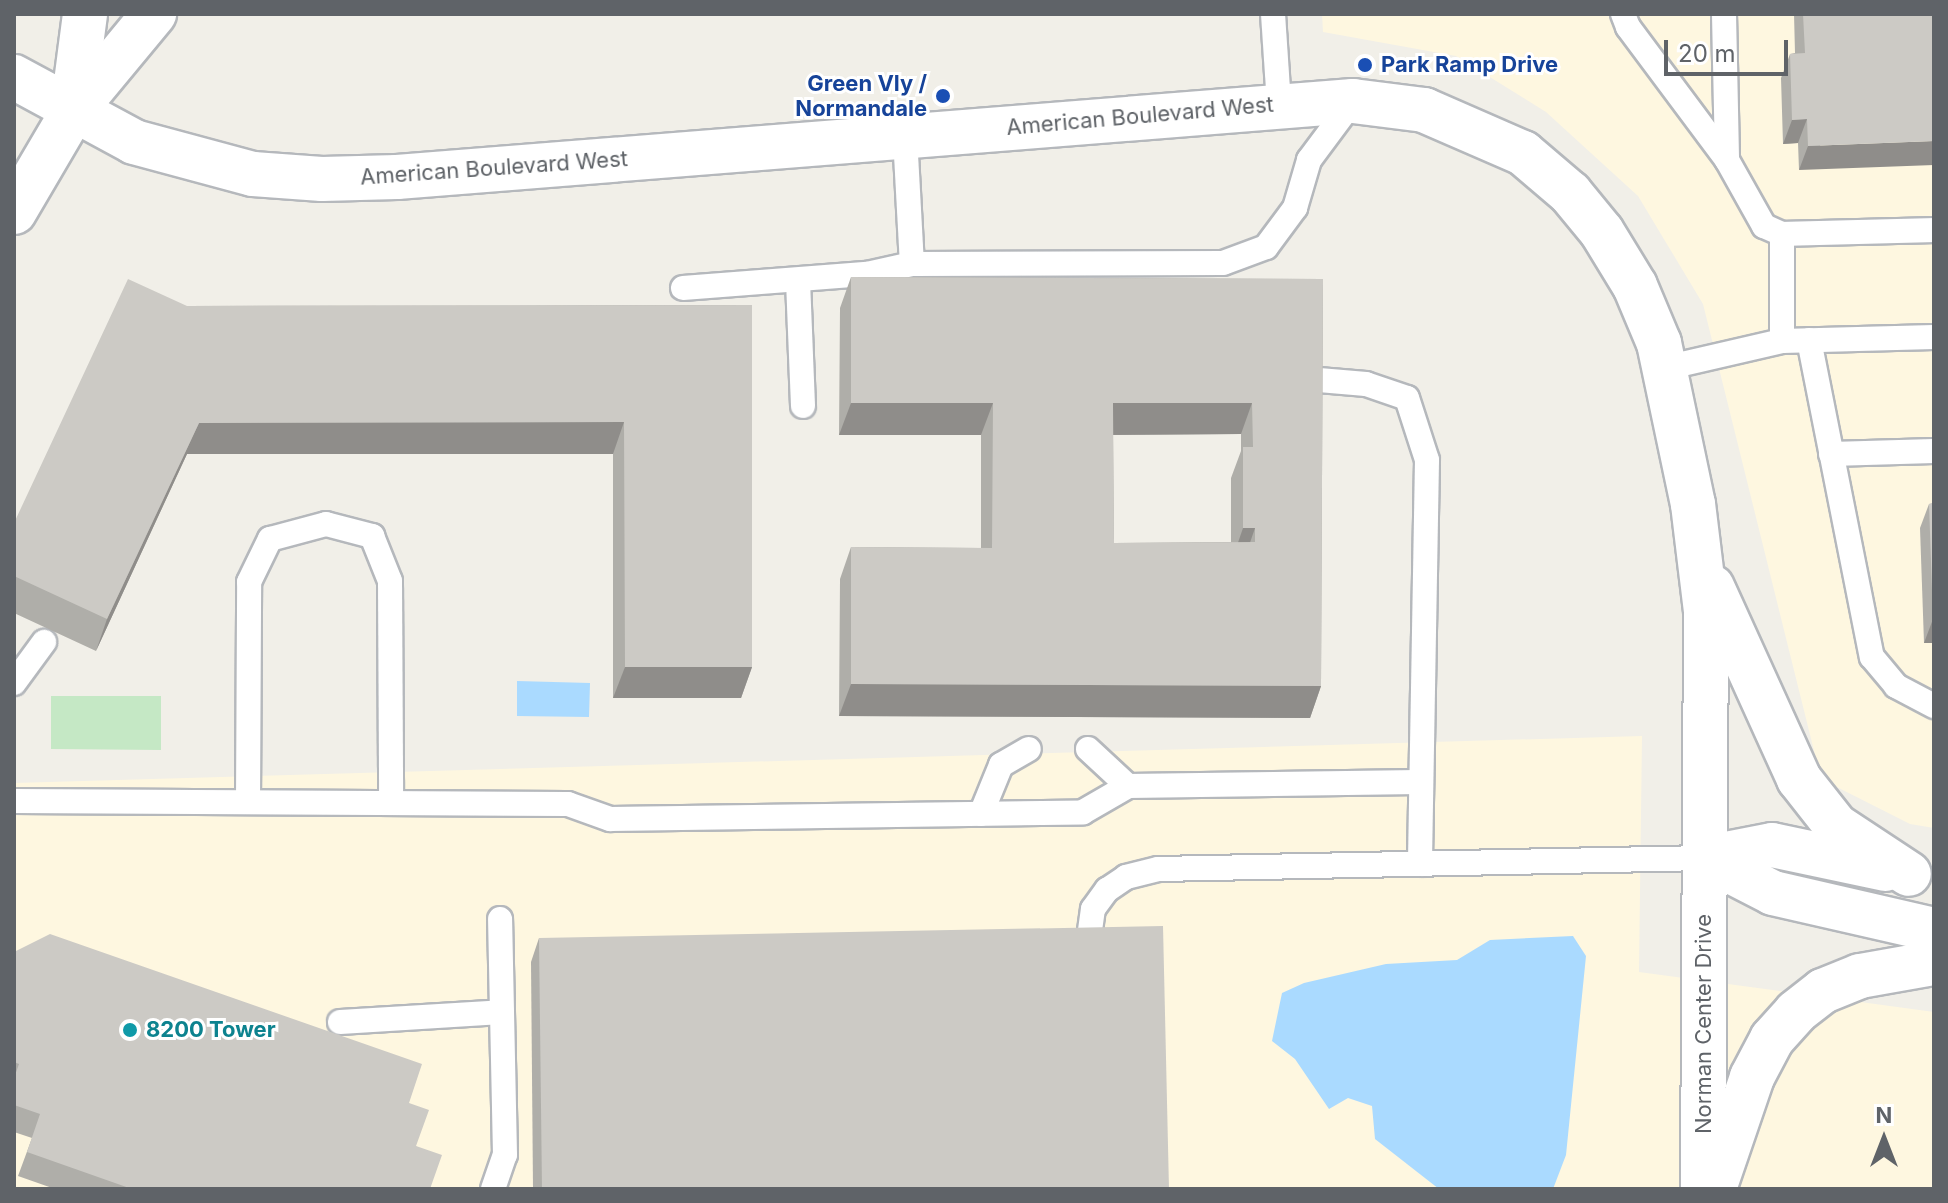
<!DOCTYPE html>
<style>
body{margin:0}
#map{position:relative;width:1948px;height:1203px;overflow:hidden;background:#f1efe8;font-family:Inter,sans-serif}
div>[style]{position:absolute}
.commercial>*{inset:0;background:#fef7e0}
.green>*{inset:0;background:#c5e8c5}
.water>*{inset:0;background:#aadaff}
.roads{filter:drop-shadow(2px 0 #b5b8bc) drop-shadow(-2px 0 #b5b8bc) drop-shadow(0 2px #b5b8bc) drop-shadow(0 -2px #b5b8bc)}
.service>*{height:24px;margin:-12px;padding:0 12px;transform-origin:12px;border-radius:12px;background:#fff}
.minor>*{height:44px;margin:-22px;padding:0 22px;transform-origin:22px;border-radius:22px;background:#fff}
.tertiary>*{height:44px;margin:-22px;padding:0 22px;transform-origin:22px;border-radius:22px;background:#fff}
.wall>*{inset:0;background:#afaea9}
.shaded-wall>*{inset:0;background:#8f8d8a}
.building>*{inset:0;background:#cccac5}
.dots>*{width:22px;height:22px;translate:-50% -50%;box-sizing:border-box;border:4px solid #fff;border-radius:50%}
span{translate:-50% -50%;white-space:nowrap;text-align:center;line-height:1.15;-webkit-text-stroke:6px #fff;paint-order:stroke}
.transit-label{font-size:22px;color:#164399;font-weight:700}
.left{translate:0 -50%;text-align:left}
.right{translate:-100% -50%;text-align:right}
.street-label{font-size:22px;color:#5f6368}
.culture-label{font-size:22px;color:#0d838f;font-weight:700}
.frame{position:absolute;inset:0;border:16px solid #5f6368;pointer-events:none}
.north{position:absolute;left:1844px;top:1099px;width:80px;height:80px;-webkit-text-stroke:6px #fff;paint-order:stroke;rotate:0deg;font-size:22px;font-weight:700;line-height:32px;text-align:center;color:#5f6368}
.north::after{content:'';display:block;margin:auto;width:28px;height:36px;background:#5f6368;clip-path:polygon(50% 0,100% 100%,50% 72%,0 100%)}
.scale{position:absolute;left:1664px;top:40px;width:124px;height:36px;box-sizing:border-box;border:4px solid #5f6368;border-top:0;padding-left:10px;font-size:24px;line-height:28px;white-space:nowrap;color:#5f6368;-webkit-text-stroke:6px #fff;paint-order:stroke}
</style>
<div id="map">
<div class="commercial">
<i style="clip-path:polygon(1322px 14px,1934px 14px,1934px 828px,1910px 824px,1821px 779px,1703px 304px,1638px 196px,1546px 112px,1456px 56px,1323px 32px)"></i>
<i style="clip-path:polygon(1642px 736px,1639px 972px,1934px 1012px,1934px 1189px,14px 1189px,14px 783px)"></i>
</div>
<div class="green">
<i style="clip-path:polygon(51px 696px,161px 696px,161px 750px,51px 749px)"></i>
</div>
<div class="water">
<i style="clip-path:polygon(517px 681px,590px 683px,589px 717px,517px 716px)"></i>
<i style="clip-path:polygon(1573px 936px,1586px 956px,1566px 1155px,1553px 1189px,1439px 1189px,1375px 1139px,1372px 1106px,1348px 1098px,1329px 1109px,1295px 1059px,1272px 1041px,1282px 993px,1304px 983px,1386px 964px,1457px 960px,1490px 940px)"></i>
</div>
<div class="roads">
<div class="service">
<i style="left:1273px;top:14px;width:91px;rotate:86.2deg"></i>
<i style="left:1623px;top:14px;width:14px;rotate:69deg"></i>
<i style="left:1628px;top:27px;width:166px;rotate:53.3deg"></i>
<i style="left:1727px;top:160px;width:76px;rotate:60.7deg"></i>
<i style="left:1764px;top:226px;width:20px;rotate:24deg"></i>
<i style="left:1782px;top:234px;width:152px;rotate:-1.5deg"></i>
<i style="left:1724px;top:14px;width:146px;rotate:88.8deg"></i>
<i style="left:905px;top:136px;width:128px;rotate:86.9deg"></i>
<i style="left:912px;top:264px;width:311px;rotate:-0.2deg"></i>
<i style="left:1223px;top:263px;width:46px;rotate:-20.4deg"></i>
<i style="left:1266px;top:247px;width:49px;rotate:-53.4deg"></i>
<i style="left:1295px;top:208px;width:50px;rotate:-73.7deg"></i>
<i style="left:1309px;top:160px;width:74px;rotate:-53.3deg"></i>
<i style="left:1782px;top:234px;width:107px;rotate:90deg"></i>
<i style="left:798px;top:281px;width:125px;rotate:87.7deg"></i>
<i style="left:683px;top:288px;width:185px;rotate:-4.4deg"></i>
<i style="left:867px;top:274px;width:46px;rotate:-12.5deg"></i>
<i style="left:1809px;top:340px;width:323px;rotate:78.8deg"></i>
<i style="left:1872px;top:657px;width:38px;rotate:50deg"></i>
<i style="left:1896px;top:686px;width:43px;rotate:27.8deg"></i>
<i style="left:1665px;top:368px;width:120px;rotate:-13deg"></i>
<i style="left:1782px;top:341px;width:152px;rotate:-1.5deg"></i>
<i style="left:1319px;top:380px;width:47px;rotate:4.9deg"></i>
<i style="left:1366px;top:384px;width:43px;rotate:18.9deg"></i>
<i style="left:1407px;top:398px;width:65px;rotate:72.1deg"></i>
<i style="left:1427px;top:460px;width:404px;rotate:91deg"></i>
<i style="left:1831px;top:454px;width:103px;rotate:-1.7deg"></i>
<i style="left:14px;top:683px;width:51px;rotate:-53.8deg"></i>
<i style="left:1088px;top:749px;width:54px;rotate:42.8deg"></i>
<i style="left:14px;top:801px;width:554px;rotate:0.31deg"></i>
<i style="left:568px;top:804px;width:45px;rotate:19.7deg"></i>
<i style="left:610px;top:819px;width:473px;rotate:-0.8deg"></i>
<i style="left:1083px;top:812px;width:52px;rotate:-30deg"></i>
<i style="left:1128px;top:786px;width:291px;rotate:-0.8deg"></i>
<i style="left:248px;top:802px;width:220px;rotate:-89.7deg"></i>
<i style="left:249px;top:582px;width:48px;rotate:-64deg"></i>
<i style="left:270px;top:539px;width:58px;rotate:-15deg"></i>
<i style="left:326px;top:524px;width:48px;rotate:14.6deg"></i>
<i style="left:372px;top:536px;width:48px;rotate:68.2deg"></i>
<i style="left:390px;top:581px;width:222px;rotate:89.7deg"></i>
<i style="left:981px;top:814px;width:53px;rotate:-67.8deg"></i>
<i style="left:1001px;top:765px;width:32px;rotate:-30deg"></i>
<i style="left:1087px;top:952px;width:43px;rotate:-82.1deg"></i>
<i style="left:1093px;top:909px;width:24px;rotate:-54deg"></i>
<i style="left:1107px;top:890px;width:23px;rotate:-34deg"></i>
<i style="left:1126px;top:877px;width:33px;rotate:-14deg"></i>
<i style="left:1158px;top:869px;width:547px;rotate:-1.15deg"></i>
<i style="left:340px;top:1022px;width:162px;rotate:-3.5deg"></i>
<i style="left:493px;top:1189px;width:36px;rotate:-71deg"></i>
<i style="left:505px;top:1155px;width:236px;rotate:-91.2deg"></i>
</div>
<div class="minor">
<i style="left:72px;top:113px;width:129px;rotate:-50.4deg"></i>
<i style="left:72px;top:113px;width:100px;rotate:-82.5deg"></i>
</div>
<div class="tertiary">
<i style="left:14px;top:77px;width:136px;rotate:28.4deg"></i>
<i style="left:134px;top:142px;width:123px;rotate:15.1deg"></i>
<i style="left:253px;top:174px;width:69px;rotate:4.1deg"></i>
<i style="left:322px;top:179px;width:75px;rotate:-1.5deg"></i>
<i style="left:397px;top:177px;width:959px;rotate:-4.55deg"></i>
<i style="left:1353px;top:101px;width:72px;rotate:7.2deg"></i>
<i style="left:1424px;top:110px;width:108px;rotate:23.5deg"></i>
<i style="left:1523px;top:153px;width:62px;rotate:40.4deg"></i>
<i style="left:1570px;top:193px;width:50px;rotate:50.6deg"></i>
<i style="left:1602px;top:232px;width:63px;rotate:58.6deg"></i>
<i style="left:1635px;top:286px;width:62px;rotate:67.2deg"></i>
<i style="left:1659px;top:343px;width:165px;rotate:78.1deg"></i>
<i style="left:1693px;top:504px;width:108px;rotate:83.1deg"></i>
<i style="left:1706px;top:611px;width:578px;rotate:90.3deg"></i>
<i style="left:14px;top:212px;width:115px;rotate:-59.6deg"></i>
<i style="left:1712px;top:587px;width:211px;rotate:65.6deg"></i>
<i style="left:1799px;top:779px;width:60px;rotate:51.8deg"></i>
<i style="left:1836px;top:826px;width:87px;rotate:33.3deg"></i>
<i style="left:1705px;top:858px;width:76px;rotate:27.2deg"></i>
<i style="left:1773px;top:893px;width:165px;rotate:12.9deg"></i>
<i style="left:1705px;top:858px;width:68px;rotate:-11deg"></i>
<i style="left:1772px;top:845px;width:116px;rotate:11.9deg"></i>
<i style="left:1716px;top:1183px;width:112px;rotate:-71.2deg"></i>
<i style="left:1752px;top:1077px;width:43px;rotate:-62.2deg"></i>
<i style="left:1772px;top:1039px;width:36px;rotate:-48deg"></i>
<i style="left:1796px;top:1012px;width:34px;rotate:-38deg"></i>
<i style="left:1823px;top:991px;width:40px;rotate:-22deg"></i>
<i style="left:1860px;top:976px;width:75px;rotate:-10deg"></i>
</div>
</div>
<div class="wall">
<i style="clip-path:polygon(1794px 14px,1934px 14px,1799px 170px,1798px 143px,1783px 144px,1781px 78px,1790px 54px,1795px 53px)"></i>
<i style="clip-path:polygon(evenodd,851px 277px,1323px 279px,1321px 686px,1310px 718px,839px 716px,840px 579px,851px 547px,981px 548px,981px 435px,839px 435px,840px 308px,851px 277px,1241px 434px,1241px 451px,1231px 478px,1231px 542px,1114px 543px,1113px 435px,1241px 434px)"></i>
<i style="clip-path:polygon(752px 305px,752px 667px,741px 698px,613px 698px,613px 454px,187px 454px,96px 651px,14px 613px,14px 523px,187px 306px)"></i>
<i style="clip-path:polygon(1934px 503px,1934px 643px,1924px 643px,1920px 528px,1929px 504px)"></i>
<i style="clip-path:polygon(539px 938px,1169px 1189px,533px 1189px,531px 962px)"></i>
<i style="clip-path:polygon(14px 952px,409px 1103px,416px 1146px,430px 1189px,55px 1189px,18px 1176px,32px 1138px,14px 1132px)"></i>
</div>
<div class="shaded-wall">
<i style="clip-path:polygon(1807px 119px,1798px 143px,1783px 144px,1792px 120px)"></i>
<i style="clip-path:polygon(1934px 141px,1934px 165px,1799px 170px,1808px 146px)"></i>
<i style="clip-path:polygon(851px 403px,993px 403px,981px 435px,839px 435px)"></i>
<i style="clip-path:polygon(1113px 403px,1252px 403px,1241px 434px,1101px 435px)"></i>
<i style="clip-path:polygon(624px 422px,613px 454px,187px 454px,96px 651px,107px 619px,199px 423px)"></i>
<i style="clip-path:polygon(1243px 528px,1255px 528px,1244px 560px,1232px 560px)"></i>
<i style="clip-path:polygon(1933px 619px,1934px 619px,1934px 643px,1924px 643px)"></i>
<i style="clip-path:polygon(625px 667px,752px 667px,741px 698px,613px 698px)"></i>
<i style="clip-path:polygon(851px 684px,1321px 686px,1310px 718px,839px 716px)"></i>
</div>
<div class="building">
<i style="clip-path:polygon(1803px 14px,1934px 14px,1934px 141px,1808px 146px,1807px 119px,1792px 120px,1790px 54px,1805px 53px)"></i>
<i style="clip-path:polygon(evenodd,851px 277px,1323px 279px,1321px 686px,851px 684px,851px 547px,992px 548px,993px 403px,851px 403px,851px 277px,1113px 403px,1252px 403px,1253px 447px,1243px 447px,1243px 528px,1255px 528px,1255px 542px,1114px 543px,1113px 403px)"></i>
<i style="clip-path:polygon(128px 279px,187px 306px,752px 305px,752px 667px,625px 667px,624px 422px,199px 423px,107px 619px,14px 576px,14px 523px)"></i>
<i style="clip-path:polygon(1934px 503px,1934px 619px,1933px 619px,1929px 504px)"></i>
<i style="clip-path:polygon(1163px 926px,1169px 1189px,542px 1189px,539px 938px)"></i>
<i style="clip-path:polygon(50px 934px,422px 1064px,409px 1103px,429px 1110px,416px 1146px,442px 1155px,430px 1189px,132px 1189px,27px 1152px,40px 1114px,14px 1105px,14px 1078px,19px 1064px,14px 1062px,14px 952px)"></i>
</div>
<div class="dots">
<i style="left:1365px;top:65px;background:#1a4fb4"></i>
<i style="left:943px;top:96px;background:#1a4fb4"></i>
<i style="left:130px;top:1030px;background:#0f9aa8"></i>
</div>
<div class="transit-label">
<span class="left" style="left:1381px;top:65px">Park Ramp Drive</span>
<span class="right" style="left:927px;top:96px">Green Vly /<br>Normandale</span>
</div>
<div class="street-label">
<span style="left:1140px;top:116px;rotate:-5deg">American Boulevard West</span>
<span style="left:494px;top:168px;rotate:-4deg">American Boulevard West</span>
<span style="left:1704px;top:1024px;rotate:-90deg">Norman Center Drive</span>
</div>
<div class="culture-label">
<span class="left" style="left:146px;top:1030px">8200 Tower</span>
</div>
<div class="frame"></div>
<div class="north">N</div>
<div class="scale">20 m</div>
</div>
